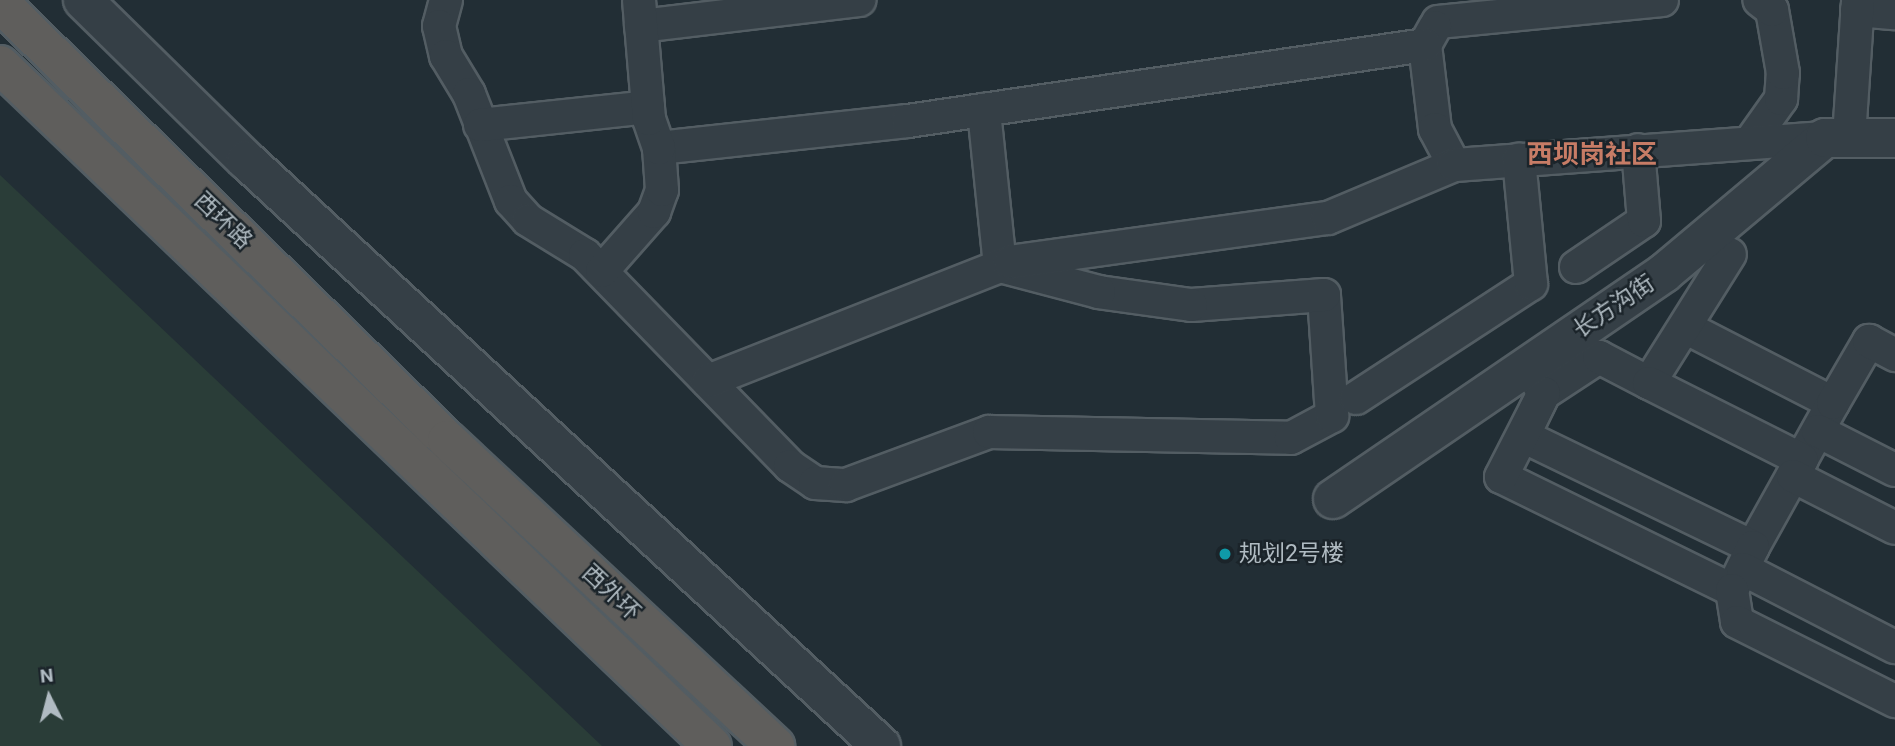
<!DOCTYPE html>
<meta charset="utf-8">
<style>
body{margin:0}
#map{position:relative;width:1895px;height:746px;overflow:hidden;background:#222e35;font-family:Roboto,"Noto Sans SC",sans-serif}
div>[style]{position:absolute}
.green>*{inset:0;background:#2a3d38}
.roads{filter:drop-shadow(2px 0 #535d63) drop-shadow(-2px 0 #535d63) drop-shadow(0 2px #535d63) drop-shadow(0 -2px #535d63)}
.minor>*{height:32px;margin:-16px;padding:0 16px;transform-origin:16px;border-radius:16px;background:#353f46}
.tertiary>*{height:38px;margin:-19px;padding:0 19px;transform-origin:19px;border-radius:19px;background:#353f46}
.trunk>*{height:38px;margin:-19px;padding:0 19px;transform-origin:19px;border-radius:19px;background:#5f5e5c}
.dots>*{width:19px;height:19px;translate:-50% -50%;box-sizing:border-box;border:4px solid #1b242a;border-radius:50%}
span{translate:-50% -50%;white-space:nowrap;text-align:center;line-height:1.15;-webkit-text-stroke:5px #1b242a;paint-order:stroke}
.street-label{font-size:23px;color:#b0bbc2}
.poi-label{font-size:23px;color:#b0bbc2}
.left{translate:0 -50%;text-align:left}
.quarter-label{font-size:26px;color:#c77c66;font-weight:700}
.north{position:absolute;left:14px;top:662px;width:70px;height:70px;-webkit-text-stroke:5px #1b242a;paint-order:stroke;rotate:354deg;font-size:19px;font-weight:700;line-height:28px;text-align:center;color:#b0bbc2}
.north::after{content:'';display:block;margin:auto;width:24px;height:32px;background:#b0bbc2;clip-path:polygon(50% 0,100% 100%,50% 72%,0 100%)}
</style>
<div id="map">
<div class="green">
<i style="clip-path:polygon(0 175px,602px 746px,0 746px)"></i>
</div>
<div class="roads">
<div class="minor">
<i style="left:446px;top:0;width:27px;rotate:105deg"></i>
<i style="left:439px;top:26px;width:31px;rotate:77deg"></i>
<i style="left:446px;top:56px;width:44px;rotate:58.8deg"></i>
<i style="left:469px;top:94px;width:115px;rotate:68.6deg"></i>
<i style="left:511px;top:201px;width:25px;rotate:48deg"></i>
<i style="left:528px;top:220px;width:67px;rotate:31.6deg"></i>
<i style="left:585px;top:255px;width:294px;rotate:45.8deg"></i>
<i style="left:790px;top:466px;width:30px;rotate:34deg"></i>
<i style="left:815px;top:483px;width:31px;rotate:4deg"></i>
<i style="left:846px;top:485px;width:153px;rotate:-20.3deg"></i>
<i style="left:989px;top:432px;width:302px;rotate:1.1deg"></i>
<i style="left:1291px;top:438px;width:47px;rotate:-28.2deg"></i>
<i style="left:1332px;top:416px;width:121px;rotate:-93.8deg"></i>
<i style="left:1324px;top:295px;width:133px;rotate:175.7deg"></i>
<i style="left:1191px;top:305px;width:93px;rotate:-172deg"></i>
<i style="left:1099px;top:292px;width:102px;rotate:-165.3deg"></i>
<i style="left:1000px;top:266px;width:157px;rotate:-95.9deg"></i>
<i style="left:1857px;top:10px;width:38px;rotate:5deg"></i>
<i style="left:1438px;top:22px;width:225px;rotate:-5.6deg"></i>
<i style="left:641px;top:26px;width:220px;rotate:-6.8deg"></i>
<i style="left:1435px;top:27px;width:21px;rotate:119deg"></i>
<i style="left:1425px;top:45px;width:85px;rotate:83.2deg"></i>
<i style="left:1435px;top:129px;width:41px;rotate:62.2deg"></i>
<i style="left:480px;top:125px;width:169px;rotate:-6.1deg"></i>
<i style="left:1849px;top:137px;width:137px;rotate:-86.2deg"></i>
<i style="left:1751px;top:141px;width:52px;rotate:-54.5deg"></i>
<i style="left:1781px;top:99px;width:26px;rotate:-86deg"></i>
<i style="left:1783px;top:73px;width:64px;rotate:-99.9deg"></i>
<i style="left:1772px;top:10px;width:16px;rotate:-142deg"></i>
<i style="left:659px;top:148px;width:250px;rotate:-6.2deg"></i>
<i style="left:908px;top:121px;width:523px;rotate:-8.36deg"></i>
<i style="left:1576px;top:267px;width:82px;rotate:-34.1deg"></i>
<i style="left:1644px;top:221px;width:71px;rotate:-94.8deg"></i>
<i style="left:602px;top:271px;width:79px;rotate:-48.6deg"></i>
<i style="left:654px;top:212px;width:23px;rotate:-70deg"></i>
<i style="left:662px;top:190px;width:42px;rotate:-94.1deg"></i>
<i style="left:659px;top:148px;width:31px;rotate:-109deg"></i>
<i style="left:649px;top:119px;width:119px;rotate:-94.8deg"></i>
<i style="left:1685px;top:327px;width:166px;rotate:27.2deg"></i>
<i style="left:1833px;top:403px;width:165px;rotate:119.1deg"></i>
<i style="left:1533px;top:375px;width:21px;rotate:59deg"></i>
<i style="left:1544px;top:393px;width:66px;rotate:-33.2deg"></i>
<i style="left:1599px;top:357px;width:56px;rotate:27.5deg"></i>
<i style="left:1649px;top:383px;width:152px;rotate:-57.9deg"></i>
<i style="left:708px;top:381px;width:325px;rotate:-21.5deg"></i>
<i style="left:1010px;top:262px;width:321px;rotate:-7.9deg"></i>
<i style="left:1328px;top:218px;width:137px;rotate:-22.8deg"></i>
<i style="left:1454px;top:165px;width:372px;rotate:-4.2deg"></i>
<i style="left:1649px;top:383px;width:171px;rotate:26.7deg"></i>
<i style="left:1544px;top:393px;width:48px;rotate:116deg"></i>
<i style="left:1523px;top:436px;width:255px;rotate:25.8deg"></i>
<i style="left:1753px;top:547px;width:48px;rotate:116deg"></i>
<i style="left:1732px;top:590px;width:257px;rotate:-153.9deg"></i>
<i style="left:1501px;top:477px;width:94px;rotate:-62.9deg"></i>
<i style="left:1356px;top:398px;width:209px;rotate:-33.1deg"></i>
<i style="left:1531px;top:284px;width:125px;rotate:-95.5deg"></i>
<i style="left:1833px;top:403px;width:72px;rotate:-59.9deg"></i>
<i style="left:1869px;top:341px;width:30px;rotate:28deg"></i>
<i style="left:1818px;top:431px;width:86px;rotate:26.9deg"></i>
<i style="left:1793px;top:476px;width:114px;rotate:27deg"></i>
<i style="left:1743px;top:569px;width:171px;rotate:27.2deg"></i>
<i style="left:1732px;top:590px;width:32px;rotate:81deg"></i>
<i style="left:1737px;top:622px;width:177px;rotate:26.6deg"></i>
</div>
<div class="tertiary">
<i style="left:83px;top:0;width:228px;rotate:44.5deg"></i>
<i style="left:246px;top:160px;width:864px;rotate:42.7deg"></i>
<i style="left:1333px;top:499px;width:401px;rotate:-34.3deg"></i>
<i style="left:1664px;top:273px;width:210px;rotate:-40deg"></i>
<i style="left:1825px;top:138px;width:70px"></i>
</div>
<div class="trunk">
<i style="left:0;top:3px;width:625px;rotate:44.35deg"></i>
<i style="left:447px;top:440px;width:449px;rotate:43deg"></i>
<i style="left:0;top:65px;width:985px;rotate:43.73deg"></i>
</div>
</div>
<div class="dots">
<i style="left:1225px;top:554px;background:#0f9aa8"></i>
</div>
<div class="street-label">
<span style="left:223px;top:221px;rotate:44deg">西环路</span>
<span style="left:1614px;top:307px;rotate:-34deg">长方沟街</span>
<span style="left:611px;top:593px;rotate:43deg">西外环</span>
</div>
<div class="poi-label">
<span class="left" style="left:1239px;top:554px">规划2号楼</span>
</div>
<div class="quarter-label">
<span style="left:1592px;top:155px">西坝岗社区</span>
</div>
<div class="north">N</div>
</div>
